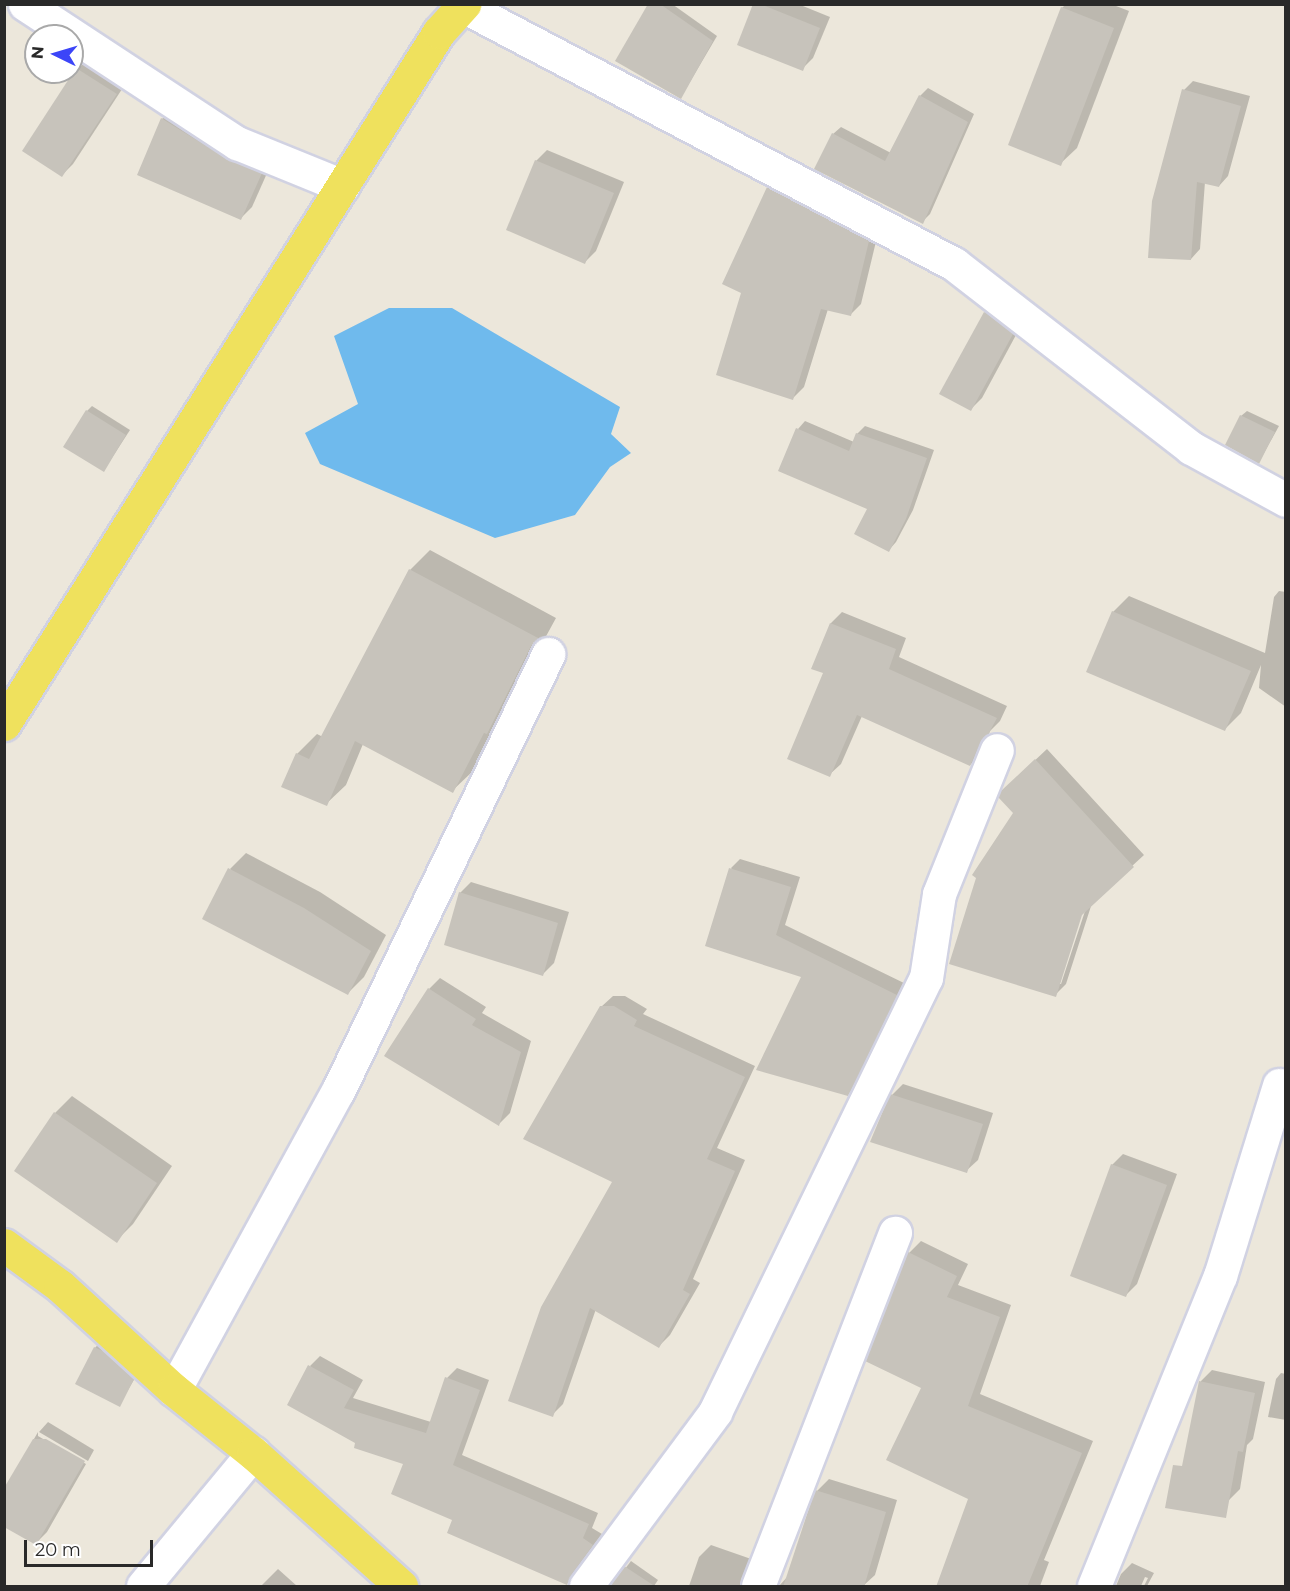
<!DOCTYPE html>
<style>
body{margin:0}
#map{position:relative;width:1290px;height:1591px;overflow:hidden;background:#ece7db;font-family:Montserrat,sans-serif}
div>[style]{position:absolute}
.water>*{inset:0;background:#6fbaed}
.shadow>*{inset:0;background:#0003}
.building>*{inset:0;background:#c7c3bb}
.roads{filter:drop-shadow(2px 0 #d1d2e2) drop-shadow(-2px 0 #d1d2e2) drop-shadow(0 2px #d1d2e2) drop-shadow(0 -2px #d1d2e2)}
.minor>*{height:33px;margin:-16.5px;padding:0 16.5px;transform-origin:16.5px;border-radius:16.5px;background:#fff}
.major>*{height:33px;margin:-16.5px;padding:0 16.5px;transform-origin:16.5px;border-radius:16.5px;background:#efe15d}
span{translate:-50% -50%;white-space:nowrap;text-align:center;line-height:1.15;-webkit-text-stroke:4.5px #fff;paint-order:stroke}
.frame{position:absolute;inset:0;border:6px solid #292929;pointer-events:none}
.north{position:absolute;left:24px;top:24px;width:60px;height:60px;box-sizing:border-box;background:#fff;border:2px solid #a9a9a9;border-radius:50%;rotate:275deg;font-size:16px;font-weight:700;line-height:24px;text-align:center;color:#292929}
.north::after{content:'';display:block;margin:auto;width:21px;height:27px;background:#3c45f8;clip-path:polygon(50% 0,100% 100%,50% 72%,0 100%)}
.scale{position:absolute;left:24px;top:1540px;width:129px;height:27px;box-sizing:border-box;border:3px solid #292929;border-top:0;padding-left:8px;font-size:18px;line-height:21px;white-space:nowrap;color:#292929;-webkit-text-stroke:4px #fff;paint-order:stroke}
</style>
<div id="map">
<div class="water">
<i style="clip-path:polygon(389px 308px,452px 308px,620px 407px,611px 434px,631px 453px,610px 467px,575px 515px,495px 538px,320px 464px,305px 433px,358px 404px,334px 336px)"></i>
</div>
<div class="shadow">
<i style="clip-path:polygon(651px 4px,672px 4px,717px 36px,681px 97px)"></i>
<i style="clip-path:polygon(755px 4px,798px 4px,830px 17px,813px 58px,802px 69px)"></i>
<i style="clip-path:polygon(1066px 4px,1111px 4px,1129px 11px,1077px 148px,1060px 164px,1062px 8px)"></i>
<i style="clip-path:polygon(89px 58px,126px 83px,73px 164px,62px 175px,24px 150px,78px 69px)"></i>
<i style="clip-path:polygon(1193px 81px,1250px 96px,1228px 176px,1219px 186px,1205px 182px,1200px 249px,1191px 259px,1184px 90px)"></i>
<i style="clip-path:polygon(928px 88px,974px 114px,930px 214px,922px 222px,833px 134px,841px 127px,891px 153px,920px 96px)"></i>
<i style="clip-path:polygon(173px 108px,272px 162px,252px 207px,241px 218px,162px 119px)"></i>
<i style="clip-path:polygon(547px 150px,624px 182px,596px 251px,585px 262px,536px 161px)"></i>
<i style="clip-path:polygon(779px 177px,879px 229px,861px 304px,850px 315px,828px 309px,804px 387px,793px 398px,743px 292px,768px 188px)"></i>
<i style="clip-path:polygon(996px 302px,1023px 322px,982px 398px,971px 409px,942px 393px,985px 312px)"></i>
<i style="clip-path:polygon(92px 406px,130px 430px,104px 470px,87px 411px)"></i>
<i style="clip-path:polygon(1247px 411px,1279px 426px,1259px 462px,1241px 416px)"></i>
<i style="clip-path:polygon(805px 421px,854px 442px,857px 434px,865px 426px,934px 450px,913px 510px,896px 542px,889px 550px,869px 509px,798px 429px)"></i>
<i style="clip-path:polygon(430px 550px,556px 618px,472px 772px,452px 791px,363px 744px,346px 785px,326px 804px,297px 754px,317px 734px,323px 737px,410px 570px)"></i>
<i style="clip-path:polygon(1279px 591px,1286px 592px,1286px 707px,1259px 688px,1261px 665px,1241px 713px,1225px 729px,1113px 612px,1129px 596px,1265px 653px,1274px 597px)"></i>
<i style="clip-path:polygon(842px 612px,906px 638px,899px 657px,1007px 706px,1000px 721px,990px 731px,981px 754px,970px 765px,862px 716px,841px 764px,829px 775px,825px 673px,831px 623px)"></i>
<i style="clip-path:polygon(evenodd,1047px 749px,1144px 855px,1092px 903px,1066px 984px,1055px 995px,1015px 812px,1014px 780px,1047px 749px,1083px 907px,1086px 908px,1061px 984px,1058px 984px,1083px 907px)"></i>
<i style="clip-path:polygon(246px 853px,320px 892px,386px 935px,364px 977px,348px 993px,230px 869px)"></i>
<i style="clip-path:polygon(740px 859px,800px 877px,785px 925px,906px 984px,858px 1084px,848px 1094px,803px 976px,731px 868px)"></i>
<i style="clip-path:polygon(471px 882px,569px 912px,554px 963px,543px 974px,460px 893px)"></i>
<i style="clip-path:polygon(440px 978px,486px 1007px,482px 1013px,531px 1041px,510px 1113px,499px 1124px,429px 989px)"></i>
<i style="clip-path:polygon(613px 996px,625px 996px,647px 1009px,643px 1014px,755px 1066px,717px 1148px,745px 1160px,693px 1279px,700px 1283px,670px 1335px,659px 1346px,596px 1309px,563px 1404px,552px 1415px,615px 1182px,601px 1007px)"></i>
<i style="clip-path:polygon(903px 1084px,993px 1113px,978px 1160px,966px 1171px,892px 1095px)"></i>
<i style="clip-path:polygon(72px 1096px,172px 1166px,133px 1224px,116px 1241px,16px 1170px,55px 1113px)"></i>
<i style="clip-path:polygon(1123px 1154px,1177px 1174px,1137px 1284px,1126px 1295px,1112px 1165px)"></i>
<i style="clip-path:polygon(921px 1241px,968px 1264px,958px 1285px,1011px 1305px,980px 1394px,1093px 1441px,1044px 1560px,1049px 1562px,1040px 1586px,938px 1586px,970px 1498px,923px 1388px,909px 1253px)"></i>
<i style="clip-path:polygon(100px 1342px,138px 1373px,119px 1405px,95px 1348px)"></i>
<i style="clip-path:polygon(320px 1356px,363px 1380px,353px 1398px,431px 1422px,447px 1378px,457px 1368px,489px 1380px,462px 1455px,598px 1513px,592px 1528px,602px 1534px,581px 1563px,577px 1573px,567px 1583px,454px 1519px,405px 1463px,357px 1442px,310px 1366px)"></i>
<i style="clip-path:polygon(1212px 1370px,1265px 1382px,1253px 1439px,1247px 1445px,1240px 1489px,1229px 1500px,1180px 1480px,1201px 1381px)"></i>
<i style="clip-path:polygon(1281px 1373px,1286px 1374px,1286px 1420px,1268px 1417px,1276px 1379px)"></i>
<i style="clip-path:polygon(48px 1422px,94px 1450px,88px 1461px,39px 1432px)"></i>
<i style="clip-path:polygon(38px 1432px,38px 1436px,86px 1464px,47px 1532px,36px 1543px,4px 1491px)"></i>
<i style="clip-path:polygon(829px 1479px,897px 1500px,875px 1575px,863px 1586px,779px 1586px,789px 1575px,817px 1491px)"></i>
<i style="clip-path:polygon(711px 1545px,754px 1560px,756px 1586px,689px 1586px,699px 1557px)"></i>
<i style="clip-path:polygon(631px 1561px,658px 1580px,654px 1586px,612px 1586px)"></i>
<i style="clip-path:polygon(1132px 1563px,1154px 1573px,1147px 1586px,1144px 1586px,1148px 1578px,1145px 1577px,1141px 1586px,1116px 1586px,1121px 1574px)"></i>
<i style="clip-path:polygon(278px 1569px,297px 1586px,261px 1586px)"></i>
</div>
<div class="building">
<i style="clip-path:polygon(648px 4px,660px 4px,713px 41px,681px 99px,615px 61px)"></i>
<i style="clip-path:polygon(753px 4px,760px 4px,820px 28px,803px 71px,737px 45px)"></i>
<i style="clip-path:polygon(1061px 7px,1114px 28px,1061px 166px,1008px 145px)"></i>
<i style="clip-path:polygon(76px 68px,117px 94px,62px 177px,22px 151px)"></i>
<i style="clip-path:polygon(1182px 89px,1241px 106px,1219px 187px,1197px 182px,1191px 260px,1148px 258px,1152px 201px)"></i>
<i style="clip-path:polygon(919px 95px,968px 122px,923px 224px,814px 169px,832px 133px,885px 161px)"></i>
<i style="clip-path:polygon(161px 118px,227px 159px,262px 173px,241px 220px,137px 175px)"></i>
<i style="clip-path:polygon(535px 160px,614px 193px,585px 264px,506px 230px)"></i>
<i style="clip-path:polygon(767px 187px,869px 241px,851px 316px,821px 309px,793px 400px,716px 375px,741px 293px,722px 284px)"></i>
<i style="clip-path:polygon(984px 312px,1013px 334px,971px 411px,939px 394px)"></i>
<i style="clip-path:polygon(86px 410px,126px 435px,104px 472px,63px 447px)"></i>
<i style="clip-path:polygon(1240px 415px,1275px 432px,1259px 464px,1225px 445px)"></i>
<i style="clip-path:polygon(796px 428px,849px 451px,856px 433px,927px 458px,906px 519px,889px 552px,854px 534px,867px 509px,778px 471px)"></i>
<i style="clip-path:polygon(409px 569px,538px 638px,531px 646px,487px 734px,484px 733px,453px 793px,355px 741px,327px 806px,281px 787px,296px 753px,309px 759px)"></i>
<i style="clip-path:polygon(1112px 611px,1251px 671px,1225px 731px,1086px 672px)"></i>
<i style="clip-path:polygon(830px 623px,896px 649px,889px 669px,997px 718px,989px 733px,980px 743px,970px 766px,857px 715px,830px 777px,787px 759px,823px 673px,811px 669px)"></i>
<i style="clip-path:polygon(1035px 759px,1134px 867px,1082px 915px,1056px 997px,949px 964px,976px 878px,972px 875px,1013px 813px,998px 797px,1001px 791px)"></i>
<i style="clip-path:polygon(228px 868px,304px 908px,371px 951px,348px 995px,202px 919px)"></i>
<i style="clip-path:polygon(729px 868px,791px 887px,776px 935px,897px 995px,848px 1096px,756px 1070px,801px 977px,705px 946px)"></i>
<i style="clip-path:polygon(459px 892px,558px 923px,543px 976px,444px 945px)"></i>
<i style="clip-path:polygon(428px 988px,476px 1019px,472px 1025px,521px 1052px,499px 1126px,384px 1056px)"></i>
<i style="clip-path:polygon(600px 1006px,614px 1006px,637px 1020px,634px 1026px,745px 1077px,707px 1159px,735px 1171px,683px 1290px,690px 1294px,659px 1348px,590px 1308px,553px 1417px,508px 1401px,541px 1307px,612px 1182px,523px 1139px)"></i>
<i style="clip-path:polygon(890px 1094px,983px 1124px,967px 1173px,870px 1142px)"></i>
<i style="clip-path:polygon(54px 1112px,157px 1183px,117px 1243px,14px 1171px)"></i>
<i style="clip-path:polygon(1111px 1164px,1167px 1185px,1126px 1297px,1070px 1276px)"></i>
<i style="clip-path:polygon(908px 1252px,957px 1276px,947px 1297px,1000px 1317px,968px 1406px,1082px 1453px,1027px 1587px,936px 1587px,968px 1499px,886px 1460px,921px 1388px,865px 1361px)"></i>
<i style="clip-path:polygon(94px 1347px,105px 1352px,134px 1379px,120px 1407px,75px 1384px)"></i>
<i style="clip-path:polygon(308px 1365px,354px 1390px,344px 1408px,426px 1433px,445px 1377px,480px 1390px,453px 1465px,589px 1524px,583px 1538px,593px 1545px,571px 1575px,567px 1585px,447px 1533px,452px 1520px,391px 1494px,403px 1464px,354px 1448px,355px 1443px,287px 1405px)"></i>
<i style="clip-path:polygon(1199px 1381px,1255px 1393px,1243px 1452px,1238px 1451px,1226px 1518px,1165px 1508px,1173px 1465px,1182px 1466px)"></i>
<i style="clip-path:polygon(33px 1439px,46px 1439px,85px 1461px,36px 1545px,4px 1527px,4px 1488px)"></i>
<i style="clip-path:polygon(815px 1490px,886px 1512px,864px 1587px,783px 1587px)"></i>
<i style="clip-path:polygon(624px 1566px,656px 1587px,609px 1587px)"></i>
</div>
<div class="roads">
<div class="minor">
<i style="left:25px;top:4px;width:254px;rotate:33.3deg"></i>
<i style="left:237px;top:143px;width:114px;rotate:22.1deg"></i>
<i style="left:463px;top:6px;width:555px;rotate:27.72deg"></i>
<i style="left:954px;top:264px;width:300px;rotate:37.8deg"></i>
<i style="left:1191px;top:448px;width:108px;rotate:28.7deg"></i>
<i style="left:174px;top:1390px;width:341px;rotate:-61.3deg"></i>
<i style="left:338px;top:1091px;width:485px;rotate:-64.3deg"></i>
<i style="left:143px;top:1586px;width:173px;rotate:-50.4deg"></i>
<i style="left:586px;top:1586px;width:217px;rotate:-53.4deg"></i>
<i style="left:715px;top:1412px;width:483px;rotate:-64.1deg"></i>
<i style="left:926px;top:978px;width:85px;rotate:-81.2deg"></i>
<i style="left:939px;top:894px;width:155px;rotate:-68.1deg"></i>
<i style="left:758px;top:1586px;width:379px;rotate:-68.8deg"></i>
<i style="left:1094px;top:1586px;width:335px;rotate:-67.9deg"></i>
<i style="left:1220px;top:1276px;width:200px;rotate:-72.8deg"></i>
</div>
<div class="major">
<i style="left:4px;top:724px;width:817px;rotate:-57.85deg"></i>
<i style="left:439px;top:32px;width:38px;rotate:-48deg"></i>
<i style="left:4px;top:1245px;width:69px;rotate:36.2deg"></i>
<i style="left:60px;top:1286px;width:154px;rotate:42.4deg"></i>
<i style="left:174px;top:1390px;width:101px;rotate:38.6deg"></i>
<i style="left:253px;top:1453px;width:199px;rotate:41.9deg"></i>
</div>
</div>
<div class="frame"></div>
<div class="north">N</div>
<div class="scale">20 m</div>
</div>
